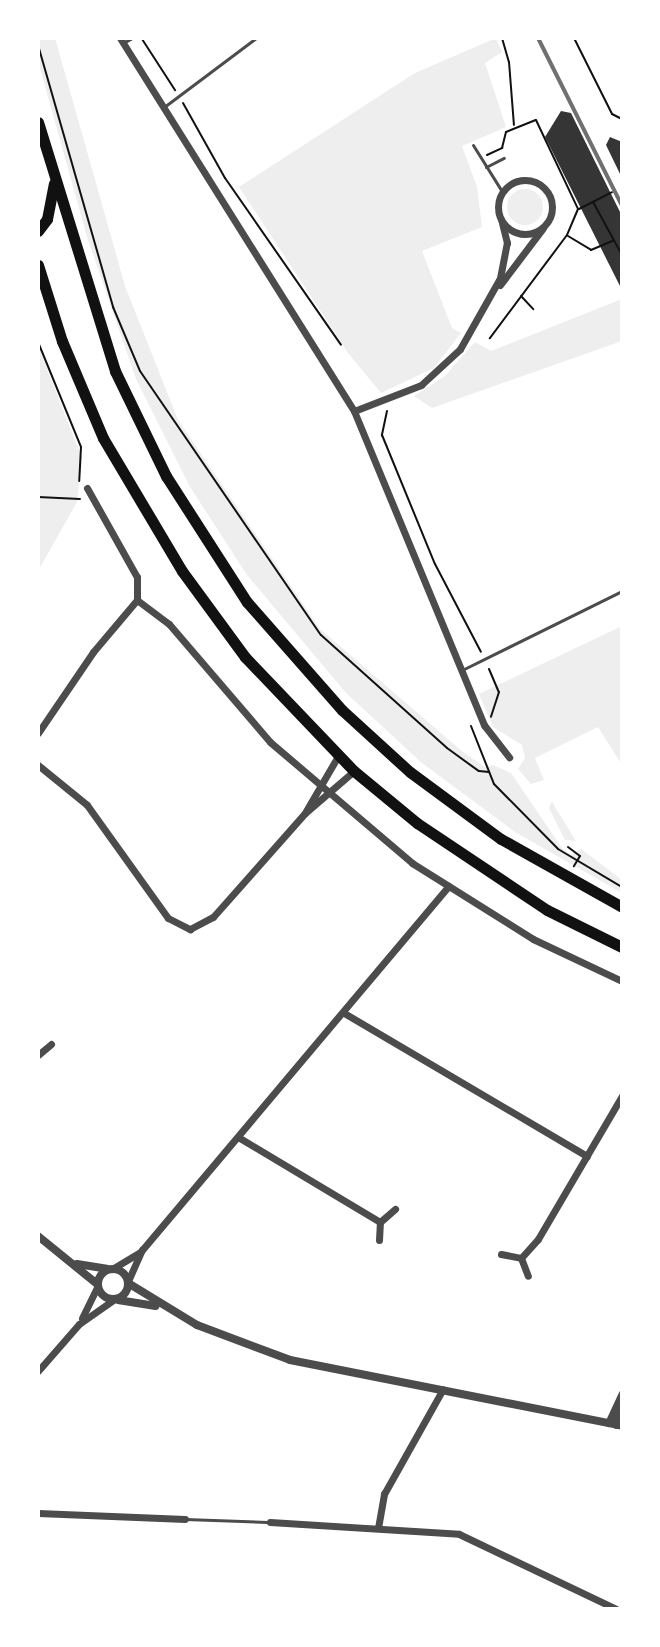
<!DOCTYPE html>
<style>
body{margin:0}
#map{position:relative;width:660px;height:1647px;overflow:hidden;background:#fff;font-family:Cabin,sans-serif}
div>[style]{position:absolute}
.green>*{inset:0;background:#eee}
.round{border-radius:50%}
.building>*{inset:0;background:#353535}
.path>*{height:2px;margin:-1px;padding:0 1px;transform-origin:1px;border-radius:1px;background:#111}
.service>*{height:3px;margin:-1.5px;padding:0 1.5px;transform-origin:1.5px;border-radius:1.5px;background:#4c4c4c}
.minor>*{height:7px;margin:-3.5px;padding:0 3.5px;transform-origin:3.5px;border-radius:3.5px;background:#4c4c4c}
.minor>.ring{margin:-3.5px;padding:0;box-sizing:content-box;background:none;border:7px solid #4c4c4c;border-radius:50%}
.tertiary>*{height:8px;margin:-4px;padding:0 4px;transform-origin:4px;border-radius:4px;background:#4c4c4c}
.tertiary>.ring{margin:-4px;padding:0;box-sizing:content-box;background:none;border:8px solid #4c4c4c;border-radius:50%}
.trunk>*{height:11px;margin:-5.5px;padding:0 5.5px;transform-origin:5.5px;border-radius:5.5px;background:#111}
.rail>*{height:4px;margin:-2px;padding:0 2px;transform-origin:2px;border-radius:2px;background:#707070}
span{translate:-50% -50%;white-space:nowrap;text-align:center;line-height:1.15;-webkit-text-stroke:8px #fff;paint-order:stroke}
.frame{position:absolute;inset:0;border:40px solid #fff;pointer-events:none}
</style>
<div id="map">
<div class="green">
<i style="clip-path:polygon(38px 38px,55px 38px,125px 286px,178px 420px,320px 629px,463px 752px,485px 767px,493px 765px,511px 773px,562px 848px,571px 855px,581px 849px,622px 880px,622px 893px,515px 832px,422px 763px,346px 693px,247px 575px,190px 487px,136px 379px,87px 237px,38px 61px)"></i>
<i style="clip-path:polygon(496px 38px,502px 52px,485px 63px,506px 127px,462px 146px,477px 187px,482px 227px,422px 251px,452px 328px,461px 333px,434px 368px,381px 393px,348px 353px,239px 187px,415px 73px)"></i>
<i class="round" style="left:507px;top:189px;width:36px;height:36px"></i>
<i style="clip-path:polygon(622px 299px,622px 341px,432px 408px,414px 396px,445px 376px,475px 342px,491px 351px)"></i>
<i style="clip-path:polygon(38px 346px,82px 458px,77px 502px,38px 571px)"></i>
<i style="clip-path:polygon(622px 626px,622px 765px,598px 727px,535px 758px,544px 780px,531px 784px,518px 769px,525px 758px,522px 745px,493px 727px,479px 694px)"></i>
<i style="clip-path:polygon(552px 801px,555px 807px,576px 841px,565px 840px,549px 808px)"></i>
</div>
<div class="building">
<i style="clip-path:polygon(561px 111px,571px 113px,622px 216px,622px 290px,545px 137px)"></i>
<i style="clip-path:polygon(610px 137px,622px 142px,622px 178px,606px 145px)"></i>
</div>
<div class="path">
<i style="left:502px;top:38px;width:25px;rotate:74deg"></i>
<i style="left:509px;top:62px;width:63px;rotate:85.5deg"></i>
<i style="left:574px;top:38px;width:85px;rotate:63.4deg"></i>
<i style="left:612px;top:114px;width:11px;rotate:27deg"></i>
<i style="left:142px;top:39px;width:61px;rotate:57.1deg"></i>
<i style="left:38px;top:45px;width:273px;rotate:74deg"></i>
<i style="left:113px;top:307px;width:69px;rotate:67.1deg"></i>
<i style="left:140px;top:371px;width:320px;rotate:55.6deg"></i>
<i style="left:321px;top:635px;width:169px;rotate:41.9deg"></i>
<i style="left:447px;top:748px;width:39px;rotate:36deg"></i>
<i style="left:479px;top:771px;width:10px;rotate:6deg"></i>
<i style="left:183px;top:103px;width:86px;rotate:60.8deg"></i>
<i style="left:225px;top:178px;width:203px;rotate:55.2deg"></i>
<i style="left:487px;top:155px;width:17px;rotate:-25deg"></i>
<i style="left:502px;top:148px;width:16px;rotate:-76deg"></i>
<i style="left:506px;top:132px;width:32px;rotate:-22deg"></i>
<i style="left:536px;top:120px;width:98px;rotate:64.7deg"></i>
<i style="left:578px;top:209px;width:28px;rotate:113deg"></i>
<i style="left:567px;top:235px;width:129px;rotate:126.8deg"></i>
<i style="left:593px;top:202px;width:60px;rotate:61.3deg"></i>
<i style="left:579px;top:209px;width:37px;rotate:-27deg"></i>
<i style="left:568px;top:236px;width:27px;rotate:31deg"></i>
<i style="left:591px;top:250px;width:25px;rotate:-23deg"></i>
<i style="left:521px;top:296px;width:18px;rotate:47deg"></i>
<i style="left:38px;top:342px;width:113px;rotate:67.7deg"></i>
<i style="left:81px;top:447px;width:34px;rotate:93deg"></i>
<i style="left:387px;top:411px;width:25px;rotate:102deg"></i>
<i style="left:382px;top:435px;width:139px;rotate:67.7deg"></i>
<i style="left:435px;top:564px;width:99px;rotate:62.4deg"></i>
<i style="left:38px;top:497px;width:42px;rotate:2.7deg"></i>
<i style="left:489px;top:669px;width:25px;rotate:67deg"></i>
<i style="left:499px;top:692px;width:26px;rotate:108deg"></i>
<i style="left:471px;top:726px;width:62px;rotate:68.4deg"></i>
<i style="left:494px;top:784px;width:91px;rotate:45.4deg"></i>
<i style="left:558px;top:849px;width:74px;rotate:30.7deg"></i>
<i style="left:568px;top:847px;width:15px;rotate:37deg"></i>
<i style="left:580px;top:856px;width:12px;rotate:121deg"></i>
</div>
<div class="service">
<i style="left:123px;top:43px;width:10px;rotate:-29deg"></i>
<i style="left:164px;top:107px;width:115px;rotate:-36.9deg"></i>
<i style="left:473px;top:145px;width:57px;rotate:58deg"></i>
<i style="left:486px;top:167px;width:20px;rotate:-27deg"></i>
<i style="left:462px;top:670px;width:178px;rotate:-26.3deg"></i>
<i style="left:185px;top:1519px;width:82px;rotate:2.1deg"></i>
</div>
<div class="minor">
<i style="left:120px;top:38px;width:440px;rotate:57.9deg"></i>
<i style="left:354px;top:411px;width:340px;rotate:67.5deg"></i>
<i style="left:484px;top:725px;width:41px;rotate:52deg"></i>
<i class="ring" style="left:498px;top:180px;width:47px;height:47px"></i>
<i style="left:500px;top:285px;width:71px;rotate:-53deg"></i>
<i style="left:354px;top:411px;width:72px;rotate:-21.2deg"></i>
<i style="left:421px;top:385px;width:53px;rotate:-42.7deg"></i>
<i style="left:460px;top:349px;width:81px;rotate:-60.6deg"></i>
<i style="left:500px;top:278px;width:36px;rotate:-79deg"></i>
<i style="left:507px;top:243px;width:25px;rotate:-104deg"></i>
<i style="left:87px;top:488px;width:102px;rotate:60.7deg"></i>
<i style="left:137px;top:577px;width:23px;rotate:90deg"></i>
<i style="left:137px;top:600px;width:40px;rotate:37deg"></i>
<i style="left:169px;top:624px;width:155px;rotate:49.4deg"></i>
<i style="left:270px;top:742px;width:187px;rotate:40.4deg"></i>
<i style="left:412px;top:863px;width:143px;rotate:32.1deg"></i>
<i style="left:533px;top:939px;width:98px;rotate:25.3deg"></i>
<i style="left:38px;top:733px;width:98px;rotate:-55.8deg"></i>
<i style="left:93px;top:652px;width:68px;rotate:-49.8deg"></i>
<i style="left:38px;top:765px;width:63px;rotate:39.2deg"></i>
<i style="left:87px;top:805px;width:139px;rotate:54.4deg"></i>
<i style="left:168px;top:918px;width:25px;rotate:27deg"></i>
<i style="left:190px;top:929px;width:26px;rotate:-28deg"></i>
<i style="left:213px;top:917px;width:139px;rotate:-48.5deg"></i>
<i style="left:305px;top:813px;width:65px;rotate:-40.6deg"></i>
<i style="left:306px;top:811px;width:64px;rotate:-59.8deg"></i>
<i style="left:344px;top:1013px;width:282px;rotate:30.5deg"></i>
<i style="left:38px;top:1055px;width:17px;rotate:-40deg"></i>
<i style="left:238px;top:1137px;width:165px;rotate:30.9deg"></i>
<i style="left:379px;top:1240px;width:18px;rotate:-87deg"></i>
<i style="left:380px;top:1222px;width:20px;rotate:-41deg"></i>
<i style="left:501px;top:1254px;width:20px;rotate:11deg"></i>
<i style="left:521px;top:1258px;width:19px;rotate:69deg"></i>
<i style="left:521px;top:1258px;width:25px;rotate:-48deg"></i>
<i style="left:538px;top:1239px;width:166px;rotate:-59.6deg"></i>
<i style="left:112px;top:1269px;width:33px;rotate:-31deg"></i>
<i style="left:128px;top:1281px;width:34px;rotate:-66deg"></i>
<i style="left:142px;top:1250px;width:476px;rotate:-49.9deg"></i>
<i style="left:82px;top:1318px;width:34px;rotate:-64deg"></i>
<i style="left:38px;top:1371px;width:62px;rotate:-48.9deg"></i>
<i style="left:79px;top:1324px;width:42px;rotate:-35.2deg"></i>
<i style="left:608px;top:1423px;width:33px;rotate:-65deg"></i>
<i style="left:616px;top:1425px;width:27px;rotate:-82deg"></i>
<i style="left:38px;top:1513px;width:147px;rotate:2.3deg"></i>
<i style="left:270px;top:1522px;width:189px;rotate:3.6deg"></i>
<i style="left:459px;top:1534px;width:174px;rotate:25.5deg"></i>
<i style="left:378px;top:1528px;width:35px;rotate:-80deg"></i>
<i style="left:384px;top:1494px;width:120px;rotate:-60.7deg"></i>
</div>
<div class="tertiary">
<i style="left:38px;top:1236px;width:76px;rotate:39.1deg"></i>
<i style="left:77px;top:1264px;width:30px;rotate:9deg"></i>
<i class="ring" style="left:98px;top:1269px;width:22px;height:22px"></i>
<i style="left:128px;top:1283px;width:81px;rotate:31.3deg"></i>
<i style="left:197px;top:1325px;width:99px;rotate:20.6deg"></i>
<i style="left:290px;top:1360px;width:338px;rotate:11.2deg"></i>
<i style="left:118px;top:1300px;width:38px;rotate:9deg"></i>
</div>
<div class="trunk">
<i style="left:38px;top:122px;width:261px;rotate:72.8deg"></i>
<i style="left:115px;top:371px;width:117px;rotate:64.1deg"></i>
<i style="left:166px;top:476px;width:150px;rotate:57.3deg"></i>
<i style="left:247px;top:602px;width:144px;rotate:48.7deg"></i>
<i style="left:342px;top:710px;width:92px;rotate:42.4deg"></i>
<i style="left:410px;top:772px;width:113px;rotate:36.4deg"></i>
<i style="left:501px;top:839px;width:139px;rotate:29.3deg"></i>
<i style="left:38px;top:231px;width:15px;rotate:-53deg"></i>
<i style="left:47px;top:219px;width:36px;rotate:-79deg"></i>
<i style="left:38px;top:265px;width:80px;rotate:72.5deg"></i>
<i style="left:62px;top:341px;width:105px;rotate:67.1deg"></i>
<i style="left:103px;top:438px;width:155px;rotate:59.3deg"></i>
<i style="left:182px;top:571px;width:107px;rotate:53.8deg"></i>
<i style="left:245px;top:657px;width:158px;rotate:46.3deg"></i>
<i style="left:354px;top:771px;width:82px;rotate:39.5deg"></i>
<i style="left:417px;top:823px;width:156px;rotate:33.8deg"></i>
<i style="left:547px;top:910px;width:84px;rotate:26.3deg"></i>
</div>
<div class="rail">
<i style="left:538px;top:38px;width:188px;rotate:63.4deg"></i>
</div>
<div class="frame"></div>
</div>
